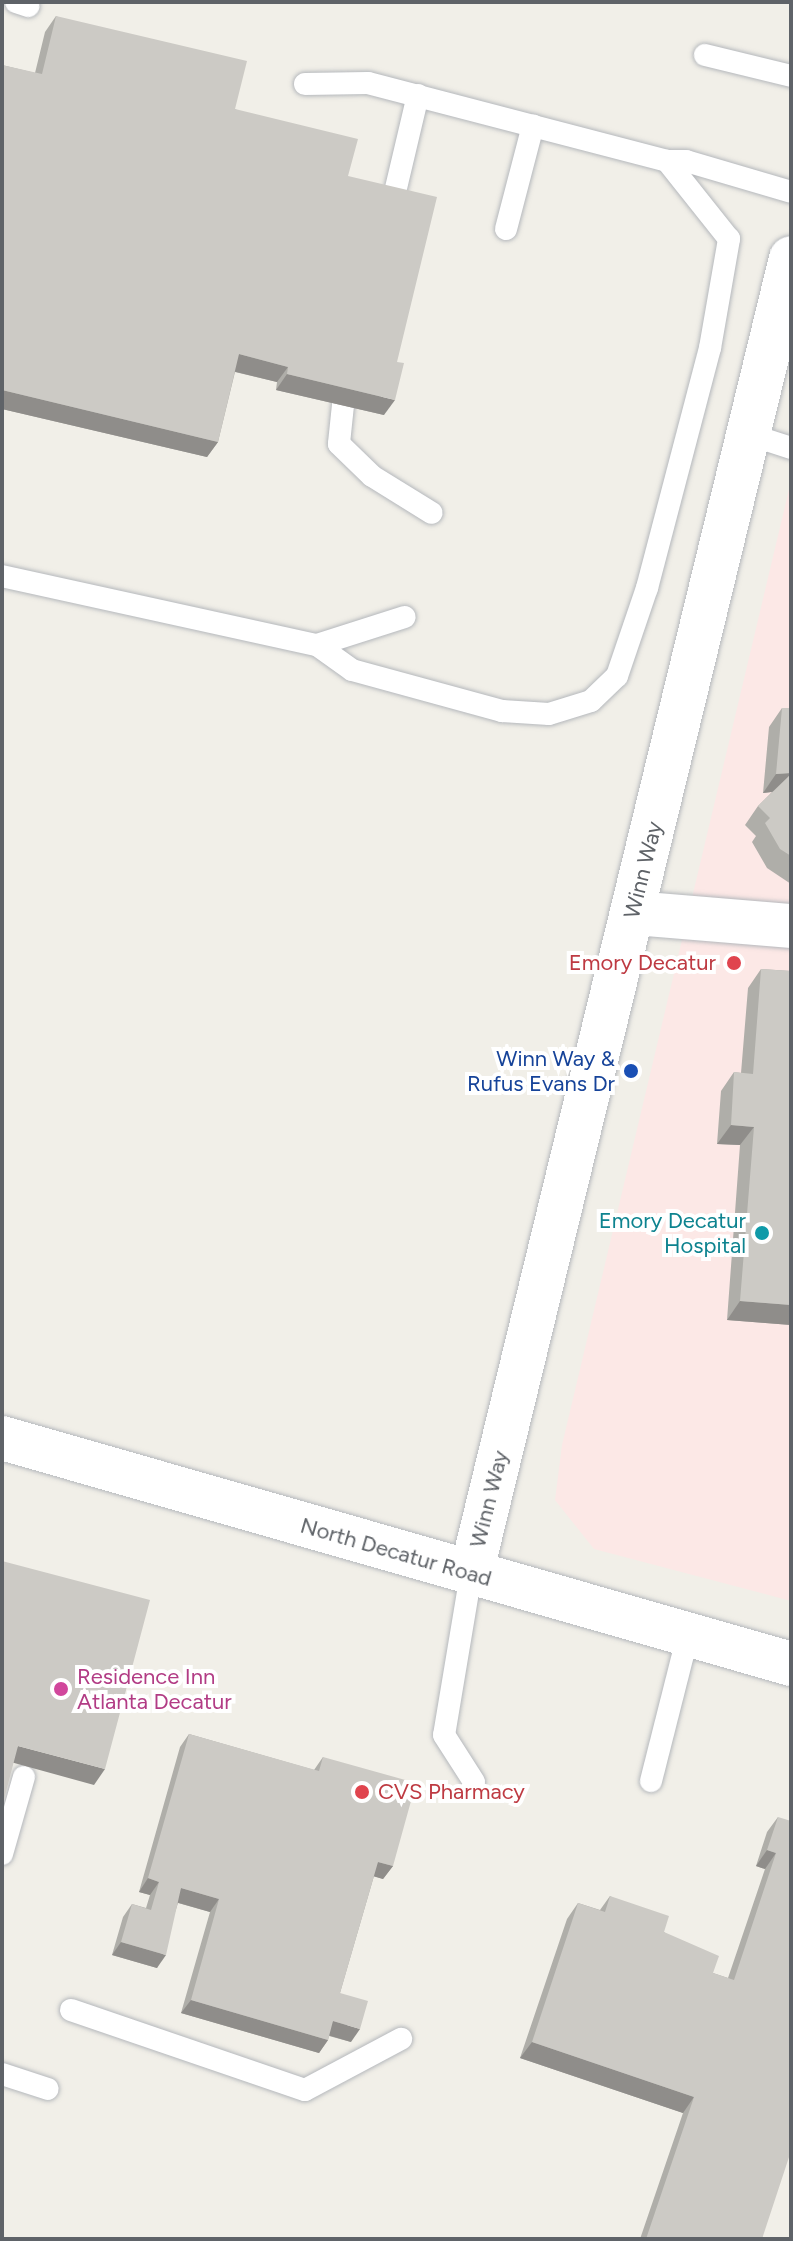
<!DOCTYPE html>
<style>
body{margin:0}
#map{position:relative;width:793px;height:2241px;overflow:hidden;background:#f1efe8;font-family:Figtree,sans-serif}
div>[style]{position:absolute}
.medical>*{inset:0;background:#fce8e6}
.roads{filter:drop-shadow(0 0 2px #b5b8bc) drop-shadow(0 0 2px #b5b8bc)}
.lane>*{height:22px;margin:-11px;padding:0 11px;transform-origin:11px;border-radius:11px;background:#fff}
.street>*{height:44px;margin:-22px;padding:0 22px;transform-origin:22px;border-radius:22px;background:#fff}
.secondary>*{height:44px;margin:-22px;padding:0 22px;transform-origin:22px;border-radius:22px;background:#fff}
.wall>*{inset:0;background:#afaea9}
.shaded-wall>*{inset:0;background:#8f8d8a}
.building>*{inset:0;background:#cccac5}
.dots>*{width:22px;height:22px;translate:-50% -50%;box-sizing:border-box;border:4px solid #fff;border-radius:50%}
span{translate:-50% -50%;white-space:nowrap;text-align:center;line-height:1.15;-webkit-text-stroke:8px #fff;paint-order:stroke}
.street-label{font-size:22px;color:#5f6368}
.health-label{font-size:22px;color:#be3a42}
.right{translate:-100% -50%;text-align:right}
.left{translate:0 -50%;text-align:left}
.transit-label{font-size:22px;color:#164399}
.culture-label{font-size:22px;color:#0d838f}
.hotel-label{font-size:22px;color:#b23c85}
.frame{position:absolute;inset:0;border:4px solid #5f6368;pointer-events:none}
</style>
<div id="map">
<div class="medical">
<div style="clip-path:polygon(791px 481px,791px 1601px,594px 1549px,555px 1500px,562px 1445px)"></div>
</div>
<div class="roads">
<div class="lane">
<div style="left:16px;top:2px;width:13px;rotate:18deg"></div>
<div style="left:705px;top:55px;width:89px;rotate:13.7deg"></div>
<div style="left:305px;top:84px;width:63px;rotate:-0.9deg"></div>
<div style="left:368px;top:83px;width:309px;rotate:14.6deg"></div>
<div style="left:392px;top:205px;width:113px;rotate:-76.7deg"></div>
<div style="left:506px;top:229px;width:107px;rotate:-75.4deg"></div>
<div style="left:343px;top:405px;width:39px;rotate:96deg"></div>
<div style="left:339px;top:444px;width:46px;rotate:44.1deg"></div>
<div style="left:372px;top:476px;width:70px;rotate:31.7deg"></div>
<div style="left:748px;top:434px;width:45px;rotate:18deg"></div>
<div style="left:2px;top:576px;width:322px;rotate:12.4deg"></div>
<div style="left:317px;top:645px;width:43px;rotate:35.5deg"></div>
<div style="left:352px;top:670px;width:156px;rotate:15.3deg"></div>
<div style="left:502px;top:711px;width:47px;rotate:3.7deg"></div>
<div style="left:549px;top:714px;width:44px;rotate:-17.2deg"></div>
<div style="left:591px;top:701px;width:36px;rotate:-44deg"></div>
<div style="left:617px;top:676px;width:93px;rotate:-71.2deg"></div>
<div style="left:647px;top:588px;width:248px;rotate:-75.3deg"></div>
<div style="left:710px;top:348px;width:111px;rotate:-80.1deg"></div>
<div style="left:729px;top:239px;width:100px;rotate:-128.5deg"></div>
<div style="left:667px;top:161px;width:19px"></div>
<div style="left:686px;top:161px;width:109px;rotate:16.4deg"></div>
<div style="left:317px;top:645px;width:92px;rotate:-17.7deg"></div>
<div style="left:471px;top:1574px;width:163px;rotate:99.5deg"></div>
<div style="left:444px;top:1735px;width:56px;rotate:57.4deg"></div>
<div style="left:651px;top:1781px;width:151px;rotate:-75.8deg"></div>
<div style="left:2px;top:1854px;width:80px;rotate:-74.1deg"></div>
<div style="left:71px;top:2010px;width:247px;rotate:18.9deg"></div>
<div style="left:305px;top:2090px;width:109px;rotate:-28deg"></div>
<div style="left:2px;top:2074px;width:48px;rotate:18.1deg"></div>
</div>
<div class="street">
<div style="left:633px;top:913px;width:159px;rotate:4.7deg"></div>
</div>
<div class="secondary">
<div style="left:2px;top:1438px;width:821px;rotate:15.98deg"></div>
<div style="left:471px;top:1574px;width:1354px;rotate:-76.33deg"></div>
</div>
</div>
<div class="wall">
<div style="clip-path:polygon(56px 16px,235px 109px,348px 176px,384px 415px,276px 390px,277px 382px,235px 372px,218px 442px,207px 457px,2px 409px,2px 65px,35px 73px,45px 32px)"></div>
<div style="clip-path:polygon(782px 708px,791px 708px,791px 884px,767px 868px,752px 842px,756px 836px,745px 825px,758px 806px,772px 792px,763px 793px,769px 727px)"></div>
<div style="clip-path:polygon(761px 969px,791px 971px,791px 1325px,727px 1320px,740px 1145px,717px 1144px,721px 1091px,734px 1072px,741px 1073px,748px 988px)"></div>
<div style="clip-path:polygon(189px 1734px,314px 1770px,323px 1757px,393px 1866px,383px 1879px,374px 1876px,340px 1993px,351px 2042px,329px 2036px,328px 2040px,319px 2053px,181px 2013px,210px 1912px,178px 1903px,157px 1968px,112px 1955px,123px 1917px,132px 1904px,146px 1908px,150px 1895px,139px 1892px,180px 1747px)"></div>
<div style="clip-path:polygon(778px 1817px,762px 2239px,640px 2239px,683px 2113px,520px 2058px,567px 1919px,578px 1903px,600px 1910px,610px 1896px,664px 1932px,713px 1973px,728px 1978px,765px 1869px,756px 1866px,767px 1832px)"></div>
</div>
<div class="shaded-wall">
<div style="clip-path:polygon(239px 354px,288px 367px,277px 382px,228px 370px)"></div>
<div style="clip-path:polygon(287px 374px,395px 400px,384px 415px,276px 390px)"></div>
<div style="clip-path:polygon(2px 390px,218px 442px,207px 457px,2px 409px)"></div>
<div style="clip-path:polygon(791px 773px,779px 791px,763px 793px,776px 774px)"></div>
<div style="clip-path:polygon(731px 1125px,754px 1127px,740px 1145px,717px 1144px)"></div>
<div style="clip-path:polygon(740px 1301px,791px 1305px,791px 1325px,727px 1320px)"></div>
<div style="clip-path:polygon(18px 1746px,105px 1769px,94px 1785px,7px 1761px)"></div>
<div style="clip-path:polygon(767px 1850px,776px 1853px,765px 1869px,756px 1866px)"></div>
<div style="clip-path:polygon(378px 1862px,393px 1866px,383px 1879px,369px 1875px)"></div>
<div style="clip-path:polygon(148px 1878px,159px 1882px,150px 1895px,139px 1892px)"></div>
<div style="clip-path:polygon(181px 1888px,219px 1899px,210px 1912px,172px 1901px)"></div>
<div style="clip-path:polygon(121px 1942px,166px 1955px,157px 1968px,112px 1955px)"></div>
<div style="clip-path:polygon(191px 2000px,328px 2040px,319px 2053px,181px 2013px)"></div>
<div style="clip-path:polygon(333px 2021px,360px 2029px,351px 2042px,324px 2034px)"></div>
<div style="clip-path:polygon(532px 2042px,694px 2097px,683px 2113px,520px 2058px)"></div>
</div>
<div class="building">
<div style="clip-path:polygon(56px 16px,247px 61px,235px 109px,358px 139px,348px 176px,437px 197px,397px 362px,404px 363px,395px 400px,287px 374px,288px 367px,239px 354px,218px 442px,2px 390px,2px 65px,42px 74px)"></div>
<div style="clip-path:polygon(782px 708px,791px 708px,791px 773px,776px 774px)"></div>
<div style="clip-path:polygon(791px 774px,791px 856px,780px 849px,765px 823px,770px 818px,758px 806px)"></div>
<div style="clip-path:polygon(761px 969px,791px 971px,791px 1305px,740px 1301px,754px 1127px,731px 1125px,734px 1072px,753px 1074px)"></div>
<div style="clip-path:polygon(2px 1561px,150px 1600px,105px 1769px,18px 1746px,2px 1807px)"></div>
<div style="clip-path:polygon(189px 1734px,319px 1771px,323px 1757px,416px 1783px,393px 1866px,378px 1862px,340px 1993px,368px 2001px,360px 2029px,333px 2021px,328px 2040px,191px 2000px,219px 1899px,181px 1888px,166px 1955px,121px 1942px,132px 1904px,151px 1910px,159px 1882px,148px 1878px)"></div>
<div style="clip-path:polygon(778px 1817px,791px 1821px,791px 2151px,762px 2239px,646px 2239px,694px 2097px,532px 2042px,578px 1903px,605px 1912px,610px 1896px,669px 1916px,664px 1932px,719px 1956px,713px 1973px,734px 1980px,776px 1853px,767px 1850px)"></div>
</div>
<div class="dots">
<div style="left:734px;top:963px;background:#e0444e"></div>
<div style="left:631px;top:1071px;background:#1a4fb4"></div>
<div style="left:762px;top:1233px;background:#0f9aa8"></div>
<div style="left:61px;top:1689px;background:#d1479c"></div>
<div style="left:362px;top:1792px;background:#e0444e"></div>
</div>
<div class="street-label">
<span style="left:643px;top:870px;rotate:-76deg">Winn Way</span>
<span style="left:489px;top:1499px;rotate:-76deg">Winn Way</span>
<span style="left:396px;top:1552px;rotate:16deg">North Decatur Road</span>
</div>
<div class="health-label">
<span class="right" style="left:716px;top:963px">Emory Decatur</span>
<span class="left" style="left:378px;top:1792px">CVS Pharmacy</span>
</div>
<div class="transit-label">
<span class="right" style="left:615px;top:1071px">Winn Way &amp;<br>Rufus Evans Dr</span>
</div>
<div class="culture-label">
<span class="right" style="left:746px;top:1233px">Emory Decatur<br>Hospital</span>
</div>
<div class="hotel-label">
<span class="left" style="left:77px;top:1689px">Residence Inn<br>Atlanta Decatur</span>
</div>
<div class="frame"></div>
</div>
